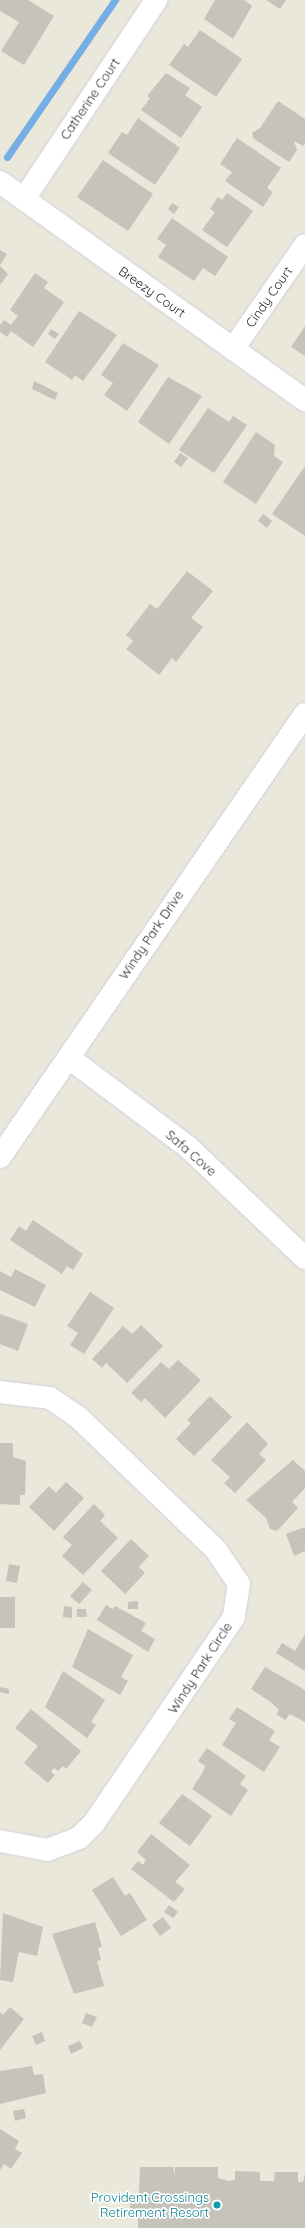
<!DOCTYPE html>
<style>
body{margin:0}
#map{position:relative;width:305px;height:2228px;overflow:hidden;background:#eae7db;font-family:Quicksand,sans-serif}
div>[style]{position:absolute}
.stream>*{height:7px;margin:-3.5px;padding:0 3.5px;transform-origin:3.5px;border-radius:3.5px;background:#74aee5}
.building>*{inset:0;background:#c5c3ba}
.roads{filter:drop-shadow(0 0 1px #d1d0e0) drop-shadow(0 0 1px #d1d0e0)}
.street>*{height:22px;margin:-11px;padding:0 11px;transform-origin:11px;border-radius:11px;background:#fff}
.dots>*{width:11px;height:11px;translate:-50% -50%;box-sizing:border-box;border:2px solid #fff;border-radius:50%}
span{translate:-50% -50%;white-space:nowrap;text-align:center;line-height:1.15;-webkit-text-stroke:3.5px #fff;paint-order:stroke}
.street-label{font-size:13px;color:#282828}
.culture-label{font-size:13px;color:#0d838f}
.right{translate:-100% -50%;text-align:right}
</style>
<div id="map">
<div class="stream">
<div style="left:7px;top:157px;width:191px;rotate:-55.5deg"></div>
</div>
<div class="building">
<div style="clip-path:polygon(0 0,28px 0,54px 16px,24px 65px,1px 51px,19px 22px,0 11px)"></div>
<div style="clip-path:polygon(215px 0,244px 0,252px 6px,233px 39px,204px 19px)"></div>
<div style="clip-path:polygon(266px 0,286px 0,280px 9px)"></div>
<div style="clip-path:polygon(200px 30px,242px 59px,216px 97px,169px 65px,184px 44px,188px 47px)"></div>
<div style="clip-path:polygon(166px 73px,190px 88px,185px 95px,202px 107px,181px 138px,141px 110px,150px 98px,147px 96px)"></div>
<div style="clip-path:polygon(278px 101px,305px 119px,305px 143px,303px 146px,294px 141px,297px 150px,289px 162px,254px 139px,252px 133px,260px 128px)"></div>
<div style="clip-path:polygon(138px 118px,180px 148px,155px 185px,108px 153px,122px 132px,127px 135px)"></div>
<div style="clip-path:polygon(237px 138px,281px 168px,267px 188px,273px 192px,263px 207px,225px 181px,232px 172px,220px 164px)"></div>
<div style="clip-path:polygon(103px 160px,153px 194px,128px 231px,77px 197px)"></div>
<div style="clip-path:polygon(227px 193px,253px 211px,227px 247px,202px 230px,215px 212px,210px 209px,218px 197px,222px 200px)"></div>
<div style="clip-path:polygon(172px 203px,179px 207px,174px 214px,168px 209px)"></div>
<div style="clip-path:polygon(172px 218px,228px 257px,215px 276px,203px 268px,194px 281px,158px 257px,166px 245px,157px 239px)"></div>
<div style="clip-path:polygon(0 250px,7px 254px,0 265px)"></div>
<div style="clip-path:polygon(0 266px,8px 274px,0 285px)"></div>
<div style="clip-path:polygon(35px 273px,48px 282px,44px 288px,64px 302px,33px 347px,11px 331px,7px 337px,0 332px,0 325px,4px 320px,11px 325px,18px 316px,10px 310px)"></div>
<div style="clip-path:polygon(79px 311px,117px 335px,83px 381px,75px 375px,72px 380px,45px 362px)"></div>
<div style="clip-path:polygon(305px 326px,305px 356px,291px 347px)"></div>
<div style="clip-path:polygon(51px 329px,59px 334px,55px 339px,48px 334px)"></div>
<div style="clip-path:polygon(123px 343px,159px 365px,127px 411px,104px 395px,113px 383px,101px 375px)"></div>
<div style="clip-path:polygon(168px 377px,202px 396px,169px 444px,138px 422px)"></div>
<div style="clip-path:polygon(34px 381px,58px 393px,55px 400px,32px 389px)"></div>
<div style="clip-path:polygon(208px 408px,229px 422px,233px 416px,247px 425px,214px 473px,179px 450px)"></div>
<div style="clip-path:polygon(256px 432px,275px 445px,274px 456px,283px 462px,256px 504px,223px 482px)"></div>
<div style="clip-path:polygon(180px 453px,188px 458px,181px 467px,174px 462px)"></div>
<div style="clip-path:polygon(305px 466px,305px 536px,272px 514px)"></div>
<div style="clip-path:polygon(263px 514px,272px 521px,267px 528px,258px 521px)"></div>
<div style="clip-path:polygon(187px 571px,213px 591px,191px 618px,203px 627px,176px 662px,172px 658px,159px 675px,126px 649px,133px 641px,126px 635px,150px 604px,157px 609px)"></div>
<div style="clip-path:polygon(33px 1220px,83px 1254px,73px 1270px,67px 1266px,62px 1274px,10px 1240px,19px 1226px,26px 1231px)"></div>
<div style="clip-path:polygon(15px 1269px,46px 1285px,35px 1307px,0 1290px,0 1271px,11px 1277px)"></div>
<div style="clip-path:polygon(90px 1292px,114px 1308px,84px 1354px,70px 1345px,78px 1333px,67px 1326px)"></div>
<div style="clip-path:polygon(0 1314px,28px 1324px,18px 1351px,0 1344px)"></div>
<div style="clip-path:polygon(141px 1325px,163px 1346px,127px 1383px,106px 1363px,102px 1368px,92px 1359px,123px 1326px,132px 1334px)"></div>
<div style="clip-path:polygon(178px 1360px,201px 1380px,165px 1418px,145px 1398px,141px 1402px,131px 1393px,161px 1362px,169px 1369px)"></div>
<div style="clip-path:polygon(210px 1396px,232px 1417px,194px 1456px,176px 1439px,191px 1423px,187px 1420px)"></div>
<div style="clip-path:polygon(247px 1422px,268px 1444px,259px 1454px,266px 1460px,235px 1493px,224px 1483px,230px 1477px,211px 1460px)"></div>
<div style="clip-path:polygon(0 1443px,13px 1443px,13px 1457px,26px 1461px,25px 1495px,20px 1495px,20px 1505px,0 1504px)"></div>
<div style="clip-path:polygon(293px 1460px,305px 1471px,305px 1488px,292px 1502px,298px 1508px,277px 1531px,270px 1529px,266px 1518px,246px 1500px)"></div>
<div style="clip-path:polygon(66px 1482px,84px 1498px,54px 1531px,29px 1507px,49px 1486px,56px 1493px)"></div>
<div style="clip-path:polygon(94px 1504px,105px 1515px,100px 1521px,118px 1538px,83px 1575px,62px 1556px,72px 1545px,63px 1537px)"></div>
<div style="clip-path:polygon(305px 1527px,305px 1551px,294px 1556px,286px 1534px)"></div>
<div style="clip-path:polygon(131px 1539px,149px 1556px,139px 1567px,145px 1573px,125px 1594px,101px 1571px)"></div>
<div style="clip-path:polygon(9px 1564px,20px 1566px,17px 1583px,6px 1581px)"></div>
<div style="clip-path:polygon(83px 1582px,92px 1590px,79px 1604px,70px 1596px)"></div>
<div style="clip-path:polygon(0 1597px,15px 1597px,15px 1628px,0 1628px)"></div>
<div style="clip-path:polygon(138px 1601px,138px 1609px,128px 1609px,128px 1602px)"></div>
<div style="clip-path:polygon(106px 1605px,113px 1609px,115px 1606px,146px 1623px,141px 1631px,155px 1639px,148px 1652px,97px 1620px)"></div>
<div style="clip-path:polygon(64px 1606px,72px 1607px,72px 1618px,63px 1617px)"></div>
<div style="clip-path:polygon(77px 1609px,86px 1609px,87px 1617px,77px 1617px)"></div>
<div style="clip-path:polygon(88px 1629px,133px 1655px,121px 1677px,128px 1681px,120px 1695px,72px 1667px)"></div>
<div style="clip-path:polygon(305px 1634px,305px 1671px,276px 1653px,282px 1643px,295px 1651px)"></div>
<div style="clip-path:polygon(265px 1667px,305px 1690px,305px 1722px,290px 1714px,285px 1720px,276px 1714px,279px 1710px,272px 1703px,251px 1689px)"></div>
<div style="clip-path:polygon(63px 1671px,105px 1700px,91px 1722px,96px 1725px,87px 1738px,45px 1707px)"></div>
<div style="clip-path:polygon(0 1687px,9px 1689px,9px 1694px,0 1692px)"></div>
<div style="clip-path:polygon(237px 1707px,275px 1731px,269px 1740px,280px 1747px,264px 1772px,222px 1745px,236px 1723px,229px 1719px)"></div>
<div style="clip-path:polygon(31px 1709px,81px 1751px,66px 1769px,63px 1766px,58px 1771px,54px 1768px,51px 1772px,55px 1775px,48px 1783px,24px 1763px,38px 1746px,15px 1728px)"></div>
<div style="clip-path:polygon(207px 1748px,246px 1776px,240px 1784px,248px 1790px,231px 1816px,192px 1789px,203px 1772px,205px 1766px,198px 1761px)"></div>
<div style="clip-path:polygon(182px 1794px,212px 1816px,190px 1846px,159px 1823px)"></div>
<div style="clip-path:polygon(151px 1834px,190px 1865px,175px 1882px,185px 1889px,174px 1902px,131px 1869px,138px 1861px,143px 1865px,146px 1860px,137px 1852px)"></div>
<div style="clip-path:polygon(113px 1877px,125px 1896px,130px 1893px,147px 1920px,121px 1936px,92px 1890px)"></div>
<div style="clip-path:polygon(169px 1905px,178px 1912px,173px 1918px,164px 1912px)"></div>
<div style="clip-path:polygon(3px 1913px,43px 1927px,37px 1956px,19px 1952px,13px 1982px,0 1980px)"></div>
<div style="clip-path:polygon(163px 1917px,171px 1928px,160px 1936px,152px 1925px)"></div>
<div style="clip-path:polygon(95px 1922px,102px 1947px,98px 1948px,101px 1960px,97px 1961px,104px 1986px,74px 1994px,52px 1934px)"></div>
<div style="clip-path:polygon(10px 2007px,24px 2019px,0 2050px,0 2012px,3px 2015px)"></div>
<div style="clip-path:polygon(86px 2013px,97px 2017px,92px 2027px,82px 2023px)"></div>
<div style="clip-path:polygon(42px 2032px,45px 2041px,36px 2045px,32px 2036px)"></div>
<div style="clip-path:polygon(80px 2041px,83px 2048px,71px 2054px,68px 2046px)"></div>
<div style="clip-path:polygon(32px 2066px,34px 2075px,43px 2074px,46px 2093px,0 2104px,0 2071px)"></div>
<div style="clip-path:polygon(24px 2109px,26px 2118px,15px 2121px,13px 2111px)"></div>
<div style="clip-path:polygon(0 2129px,19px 2141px,15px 2149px,22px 2153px,11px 2169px,4px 2164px,0 2170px)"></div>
<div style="clip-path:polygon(140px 2167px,173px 2167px,175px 2175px,175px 2167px,218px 2167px,218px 2178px,229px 2181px,235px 2180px,235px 2171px,260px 2172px,260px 2181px,274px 2181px,275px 2172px,298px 2172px,298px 2182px,303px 2182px,305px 2173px,305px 2228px,138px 2228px,138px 2214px,130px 2214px,130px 2195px,139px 2195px)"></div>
</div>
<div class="roads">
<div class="street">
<div style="left:0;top:182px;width:375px;rotate:35.6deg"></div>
<div style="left:24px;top:199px;width:239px;rotate:-56.4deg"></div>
<div style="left:233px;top:349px;width:126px;rotate:-55.3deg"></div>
<div style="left:69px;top:1058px;width:149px;rotate:36.8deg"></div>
<div style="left:188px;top:1147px;width:161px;rotate:43.5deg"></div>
<div style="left:0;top:1157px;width:538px;rotate:-55.45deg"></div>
<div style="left:0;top:1392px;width:50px;rotate:6.8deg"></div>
<div style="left:50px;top:1398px;width:34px;rotate:34deg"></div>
<div style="left:78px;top:1417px;width:192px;rotate:43.9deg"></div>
<div style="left:216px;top:1550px;width:41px;rotate:55.9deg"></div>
<div style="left:239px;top:1584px;width:33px;rotate:99deg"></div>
<div style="left:234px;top:1617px;width:249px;rotate:124.2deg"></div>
<div style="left:94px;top:1823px;width:21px;rotate:135deg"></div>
<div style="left:79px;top:1838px;width:33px;rotate:159deg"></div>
<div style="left:48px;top:1850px;width:49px;rotate:-169.4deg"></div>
</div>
</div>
<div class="dots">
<div style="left:217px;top:2205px;background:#0f9aa8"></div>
</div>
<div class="street-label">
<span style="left:90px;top:99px;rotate:-56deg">Catherine Court</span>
<span style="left:152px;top:292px;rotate:35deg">Breezy Court</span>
<span style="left:269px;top:297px;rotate:-55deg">Cindy Court</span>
<span style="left:151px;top:935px;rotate:-56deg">Windy Park Drive</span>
<span style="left:191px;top:1153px;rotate:41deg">Safa Cove</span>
<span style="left:200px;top:1668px;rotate:-57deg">Windy Park Circle</span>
</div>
<div class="culture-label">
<span class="right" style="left:209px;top:2205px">Provident Crossings<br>Retirement Resort</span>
</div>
</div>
